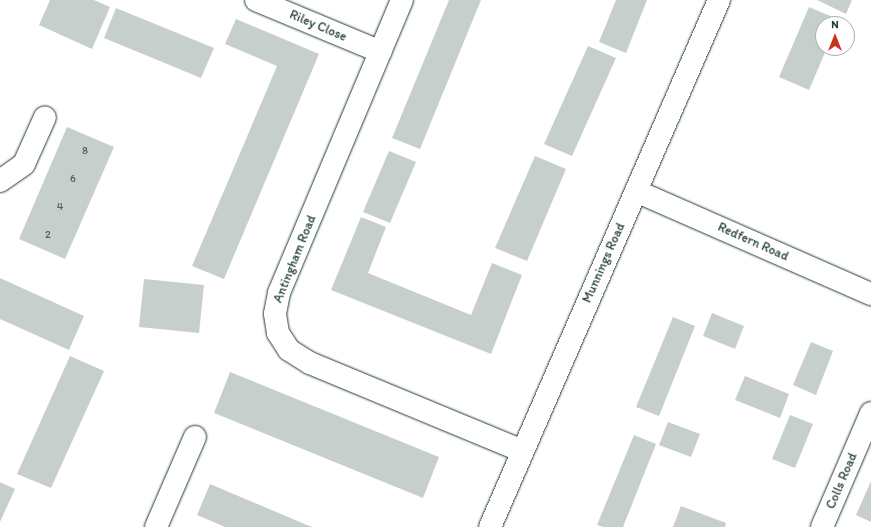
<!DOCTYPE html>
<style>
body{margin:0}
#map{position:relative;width:871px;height:527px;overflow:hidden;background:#fff;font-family:Itim,sans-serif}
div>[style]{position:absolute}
.building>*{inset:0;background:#c7cfcc}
.roads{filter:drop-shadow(0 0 1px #1f3d34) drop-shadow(0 0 1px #1f3d34)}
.minor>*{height:22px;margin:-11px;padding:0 11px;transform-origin:11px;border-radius:11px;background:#fff}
span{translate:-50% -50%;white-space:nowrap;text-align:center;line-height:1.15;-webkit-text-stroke:3px #fff;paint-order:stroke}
.number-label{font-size:11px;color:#49625a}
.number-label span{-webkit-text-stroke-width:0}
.street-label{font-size:13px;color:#1f3d34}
.north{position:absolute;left:815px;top:16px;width:40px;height:40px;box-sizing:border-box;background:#fff;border:1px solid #a5b1ae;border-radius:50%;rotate:0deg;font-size:11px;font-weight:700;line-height:16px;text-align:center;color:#1f3d34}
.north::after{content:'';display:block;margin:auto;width:14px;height:18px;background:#c8321e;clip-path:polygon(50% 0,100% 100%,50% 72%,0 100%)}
</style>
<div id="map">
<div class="building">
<div style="clip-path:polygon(50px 0,94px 0,110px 7px,92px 49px,39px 25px)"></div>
<div style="clip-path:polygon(449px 0,481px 0,420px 149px,392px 138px)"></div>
<div style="clip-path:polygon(616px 0,647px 0,626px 53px,599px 42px)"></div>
<div style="clip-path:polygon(817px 0,852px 0,846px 14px)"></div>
<div style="clip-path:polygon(809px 7px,840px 20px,838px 24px,823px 24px,823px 48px,827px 48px,809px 90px,779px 77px)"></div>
<div style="clip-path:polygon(116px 8px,214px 48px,201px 78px,104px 38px)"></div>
<div style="clip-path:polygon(236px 19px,319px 54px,224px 279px,192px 266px,277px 66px,225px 44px)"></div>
<div style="clip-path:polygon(588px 46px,616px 58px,572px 156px,544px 144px)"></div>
<div style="clip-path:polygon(67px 127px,114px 147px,65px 259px,19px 239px)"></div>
<div style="clip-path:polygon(389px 151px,416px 162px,390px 223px,363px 212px)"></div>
<div style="clip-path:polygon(535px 156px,566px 169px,527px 261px,495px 248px)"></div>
<div style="clip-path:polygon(361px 217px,386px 227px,368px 273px,471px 315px,492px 263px,522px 275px,491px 354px,331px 290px)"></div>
<div style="clip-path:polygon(0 278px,84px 316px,69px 350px,0 319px)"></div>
<div style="clip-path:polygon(144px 279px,204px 285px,199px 333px,139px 327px)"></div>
<div style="clip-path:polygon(712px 313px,744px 326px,735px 349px,703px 336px)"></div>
<div style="clip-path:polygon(673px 317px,695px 326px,659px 416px,636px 407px)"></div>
<div style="clip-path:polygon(811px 342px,833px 351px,816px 395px,793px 385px)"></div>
<div style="clip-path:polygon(70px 356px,104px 371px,51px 488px,17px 474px)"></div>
<div style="clip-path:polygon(230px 372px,439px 457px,423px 498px,214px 413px)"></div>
<div style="clip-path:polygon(745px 376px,789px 394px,780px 418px,735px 400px)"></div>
<div style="clip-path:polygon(790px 415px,813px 424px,795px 468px,772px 459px)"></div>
<div style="clip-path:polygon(668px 422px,700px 434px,691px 457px,659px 445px)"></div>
<div style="clip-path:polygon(634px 435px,656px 444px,623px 527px,603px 527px,597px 525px)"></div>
<div style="clip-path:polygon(871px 481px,871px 522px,856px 515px)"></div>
<div style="clip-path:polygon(0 482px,15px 489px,0 522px)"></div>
<div style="clip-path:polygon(210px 484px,307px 525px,313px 527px,225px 527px,197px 515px)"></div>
<div style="clip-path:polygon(681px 506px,726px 523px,725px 527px,673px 527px)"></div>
</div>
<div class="roads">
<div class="minor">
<div style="left:256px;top:0;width:135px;rotate:22.6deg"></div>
<div style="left:402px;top:0;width:318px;rotate:112.8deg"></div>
<div style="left:279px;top:293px;width:21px;rotate:101deg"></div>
<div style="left:275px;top:314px;width:19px;rotate:81deg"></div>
<div style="left:278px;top:333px;width:20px;rotate:57deg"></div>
<div style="left:289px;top:350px;width:25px;rotate:32deg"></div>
<div style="left:310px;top:363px;width:230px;rotate:22.5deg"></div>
<div style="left:0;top:181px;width:29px;rotate:-35deg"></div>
<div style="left:24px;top:164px;width:51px;rotate:-65.9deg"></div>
<div style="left:636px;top:191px;width:257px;rotate:23.7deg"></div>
<div style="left:156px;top:527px;width:98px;rotate:-66.6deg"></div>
<div style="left:490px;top:527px;width:575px;rotate:-66.51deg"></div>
<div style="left:822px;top:527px;width:124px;rotate:-66.7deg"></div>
</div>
</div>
<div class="number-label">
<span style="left:85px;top:151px">8</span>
<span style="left:73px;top:179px">6</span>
<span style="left:60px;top:207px">4</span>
<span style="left:48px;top:235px">2</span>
</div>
<div class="street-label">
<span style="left:318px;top:26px;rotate:23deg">Riley Close</span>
<span style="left:753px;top:242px;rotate:24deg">Redfern Road</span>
<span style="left:295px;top:259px;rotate:-68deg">Antingham Road</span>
<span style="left:604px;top:263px;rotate:-66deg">Munnings Road</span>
<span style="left:842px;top:481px;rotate:-67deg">Colls Road</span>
</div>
<div class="north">N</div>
</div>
